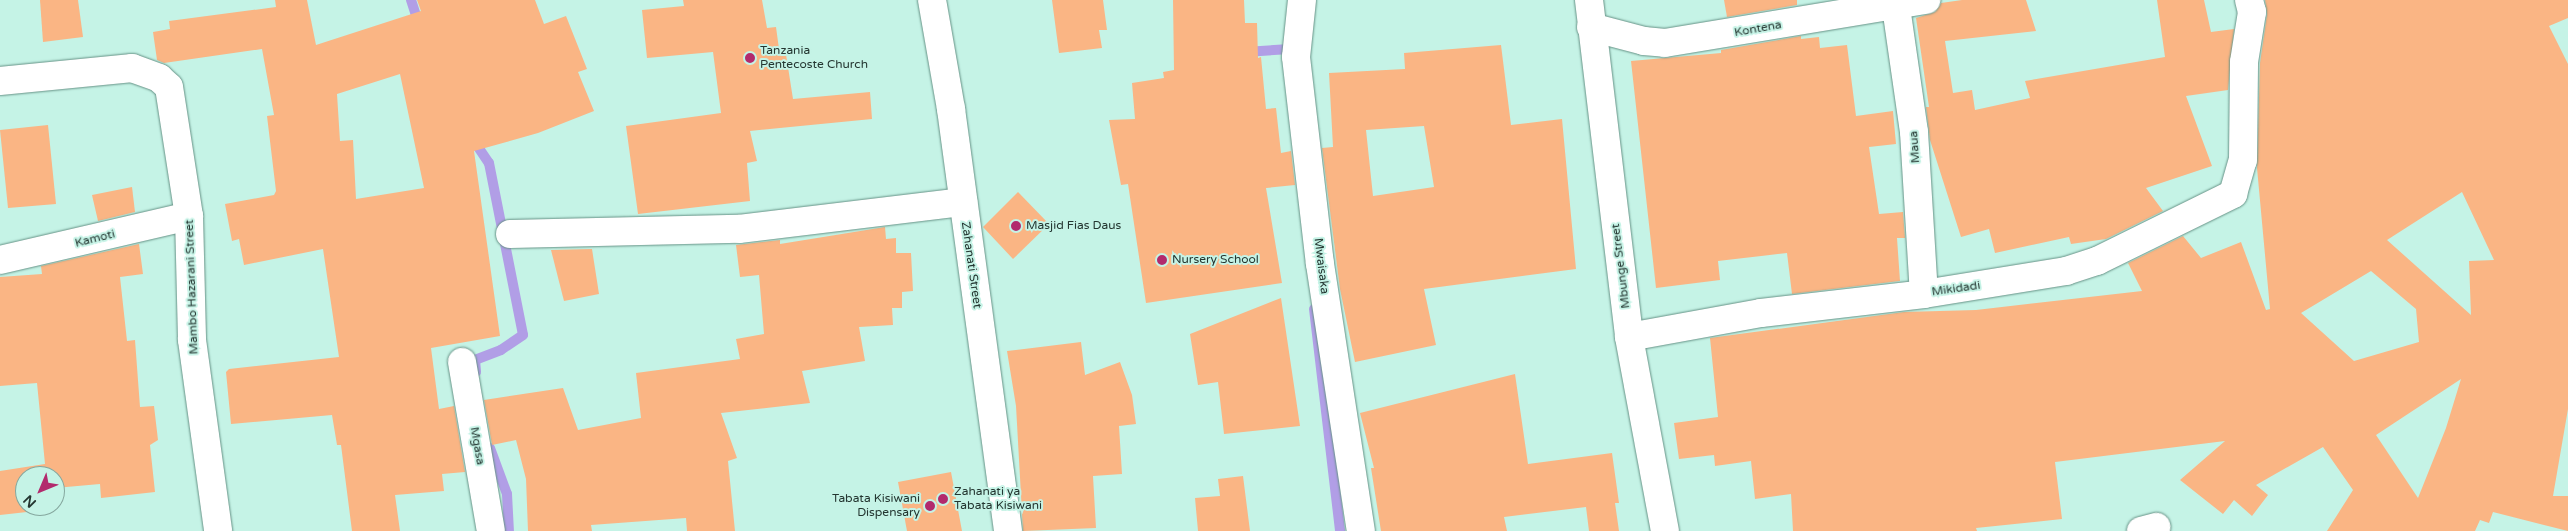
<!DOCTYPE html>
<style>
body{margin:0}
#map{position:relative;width:2568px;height:531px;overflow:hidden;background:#c5f3e6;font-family:"Varela Round",sans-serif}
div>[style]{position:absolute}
.stream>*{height:10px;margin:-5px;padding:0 5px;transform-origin:5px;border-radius:5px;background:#b19ee6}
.building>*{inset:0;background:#fab584}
.roads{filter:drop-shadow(0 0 1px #669286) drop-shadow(0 0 1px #669286)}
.minor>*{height:28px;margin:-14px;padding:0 14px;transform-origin:14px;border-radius:14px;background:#fff}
.dots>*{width:14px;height:14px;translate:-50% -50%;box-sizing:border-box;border:2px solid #c5f3e6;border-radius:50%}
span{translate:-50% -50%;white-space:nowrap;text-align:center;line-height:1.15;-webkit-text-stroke:4px #c5f3e6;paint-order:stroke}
.street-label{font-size:12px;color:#243631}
.poi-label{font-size:12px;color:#243631}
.left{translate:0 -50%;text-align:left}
.right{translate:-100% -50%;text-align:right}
.north{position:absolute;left:15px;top:466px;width:50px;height:50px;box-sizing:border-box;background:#c5f3e6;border:1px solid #85a79e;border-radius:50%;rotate:225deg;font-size:14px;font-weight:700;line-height:20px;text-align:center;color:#243631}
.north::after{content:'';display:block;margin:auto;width:18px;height:22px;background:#b22a6d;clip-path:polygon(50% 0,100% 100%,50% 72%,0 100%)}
</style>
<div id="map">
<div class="stream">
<div style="left:411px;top:0;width:26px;rotate:72deg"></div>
<div style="left:1245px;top:52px;width:45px;rotate:-3.8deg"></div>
<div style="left:472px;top:138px;width:30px;rotate:56deg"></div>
<div style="left:489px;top:163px;width:175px;rotate:78.8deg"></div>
<div style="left:523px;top:335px;width:27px;rotate:146deg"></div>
<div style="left:501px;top:350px;width:28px;rotate:159deg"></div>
<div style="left:475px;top:360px;width:12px;rotate:85deg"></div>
<div style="left:1314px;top:309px;width:224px;rotate:83.3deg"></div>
<div style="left:490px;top:448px;width:49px;rotate:69.7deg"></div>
<div style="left:507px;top:494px;width:37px;rotate:87deg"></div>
</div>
<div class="building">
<div style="clip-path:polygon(40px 0,78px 0,83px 37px,43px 42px)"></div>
<div style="clip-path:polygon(evenodd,275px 0,307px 0,316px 45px,421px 11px,417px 0,535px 0,544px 24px,566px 16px,587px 69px,578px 72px,594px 111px,538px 133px,474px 151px,500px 336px,431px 348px,439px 409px,454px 406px,465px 472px,442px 474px,444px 491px,395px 495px,400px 531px,352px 531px,341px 445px,337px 445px,332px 415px,231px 424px,226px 372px,229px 369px,339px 357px,323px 249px,244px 265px,239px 239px,232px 241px,225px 204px,274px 195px,276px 191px,267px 116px,274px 115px,262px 49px,164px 63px,157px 60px,153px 32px,170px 29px,169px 21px,276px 7px,275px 0,400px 74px,424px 188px,356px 199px,353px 140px,340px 141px,337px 94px,400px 74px)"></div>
<div style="clip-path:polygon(683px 0,762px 0,767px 28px,776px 27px,779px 49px,785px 48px,793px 99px,870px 92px,872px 119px,750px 131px,757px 161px,747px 163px,750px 201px,638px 214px,626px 126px,721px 113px,713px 52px,647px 58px,642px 10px,684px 6px)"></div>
<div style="clip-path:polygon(1052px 0,1103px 0,1107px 30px,1099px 30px,1102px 48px,1059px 53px)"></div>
<div style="clip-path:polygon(1173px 0,1244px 0,1245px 23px,1257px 23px,1258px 58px,1261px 57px,1266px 109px,1276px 108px,1281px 153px,1291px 151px,1295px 185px,1266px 188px,1282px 283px,1146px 303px,1128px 184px,1121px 185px,1109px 120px,1135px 119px,1132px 83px,1164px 78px,1163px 72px,1174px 70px)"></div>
<div style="clip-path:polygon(1724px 0,1797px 0,1797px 5px,1727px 17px)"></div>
<div style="clip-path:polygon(1962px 0,2026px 0,2036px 31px,1945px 41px,1953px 93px,1972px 90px,1975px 110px,2030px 98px,2025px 81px,2165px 57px,2157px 0,2204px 0,2211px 32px,2234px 29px,2228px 90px,2186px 96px,2212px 166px,2146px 188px,2163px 211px,2106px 239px,2071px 244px,2069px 237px,1995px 253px,1989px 229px,1961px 237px,1930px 140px,1926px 107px,1929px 107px,1916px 18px,1935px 12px,1941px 3px)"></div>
<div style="clip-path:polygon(evenodd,2265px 0,2568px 0,2568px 18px,2549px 26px,2568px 64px,2568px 409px,2553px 496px,2568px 496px,2568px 531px,2493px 512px,2489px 523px,2480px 520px,2475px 531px,2327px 531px,2353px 490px,2323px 447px,2256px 485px,2268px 495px,2252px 516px,2234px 500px,2223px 514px,2180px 480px,2225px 441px,2055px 462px,2062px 519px,1976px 528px,1977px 531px,1793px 531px,1791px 494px,1755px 499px,1751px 461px,1715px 466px,1714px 455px,1679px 459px,1674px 423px,1718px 417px,1710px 338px,1904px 312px,1976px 310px,2142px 291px,2128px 263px,2183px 236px,2201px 258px,2241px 242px,2266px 310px,2270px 309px,2257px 168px,2260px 63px,2267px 14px,2265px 0,2462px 192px,2494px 260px,2469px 261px,2471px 315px,2387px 240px,2462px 192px,2265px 0,2371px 271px,2416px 309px,2419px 342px,2354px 361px,2301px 313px,2371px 271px,2265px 0,2461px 379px,2446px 428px,2418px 498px,2376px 435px,2461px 379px)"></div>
<div style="clip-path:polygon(1801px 36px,1801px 39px,1819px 37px,1820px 48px,1847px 45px,1856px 116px,1893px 111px,1896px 144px,1869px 147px,1879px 214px,1903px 212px,1905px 238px,1897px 238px,1900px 281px,1792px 294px,1787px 253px,1718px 261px,1720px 280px,1656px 288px,1631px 61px,1721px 53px,1721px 50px)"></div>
<div style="clip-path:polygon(evenodd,1501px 45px,1511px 125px,1562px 119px,1576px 269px,1424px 289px,1436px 345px,1355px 362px,1340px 289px,1322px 148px,1333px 147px,1329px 73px,1405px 69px,1404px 53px,1501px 45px,1424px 126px,1434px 187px,1373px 196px,1366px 130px,1424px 126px)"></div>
<div style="clip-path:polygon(48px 125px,56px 204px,8px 208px,0 130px)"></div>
<div style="clip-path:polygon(132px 187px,135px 212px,98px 221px,92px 195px)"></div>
<div style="clip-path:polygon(1018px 192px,1049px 224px,1013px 259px,983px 227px)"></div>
<div style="clip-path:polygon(885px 227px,886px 239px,896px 238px,896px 253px,911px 253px,913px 291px,902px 292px,902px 308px,892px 308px,893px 325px,859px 327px,865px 361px,802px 371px,810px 403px,721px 413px,737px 458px,728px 461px,735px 531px,687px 531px,686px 518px,591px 525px,592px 531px,528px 531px,526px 479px,516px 440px,492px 445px,484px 400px,563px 388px,578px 430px,641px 418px,636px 373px,740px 359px,736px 339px,764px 334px,759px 275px,740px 277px,736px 245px,780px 240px,780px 244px)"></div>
<div style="clip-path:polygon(139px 244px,143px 274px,120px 277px,127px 341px,135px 340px,140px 407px,154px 406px,158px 440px,150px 445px,155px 492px,101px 498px,100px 484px,55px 488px,55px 476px,25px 476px,25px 506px,44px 506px,45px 510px,0 515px,0 471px,45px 464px,37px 383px,0 386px,0 277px,42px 274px,41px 266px)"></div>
<div style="clip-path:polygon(592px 249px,599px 294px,564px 301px,551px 250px)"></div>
<div style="clip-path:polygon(1281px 298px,1300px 426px,1224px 434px,1218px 382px,1198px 385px,1190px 334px)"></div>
<div style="clip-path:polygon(1081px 342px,1085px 375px,1120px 362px,1132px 395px,1136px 424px,1119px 426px,1122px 474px,1093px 476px,1096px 528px,1023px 531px,1016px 406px,1007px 351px)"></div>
<div style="clip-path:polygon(1515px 374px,1528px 464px,1612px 453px,1619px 503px,1615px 503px,1619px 531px,1589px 531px,1586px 507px,1504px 517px,1507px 531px,1381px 531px,1371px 468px,1374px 468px,1360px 413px)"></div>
<div style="clip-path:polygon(951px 472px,962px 531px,907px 531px,898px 482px)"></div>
<div style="clip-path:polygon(1243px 476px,1250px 531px,1198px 531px,1195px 498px,1220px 496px,1218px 479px)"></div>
</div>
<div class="roads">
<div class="minor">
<div style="left:932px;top:0;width:111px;rotate:80.1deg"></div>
<div style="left:951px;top:109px;width:426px;rotate:82.3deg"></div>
<div style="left:1302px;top:0;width:57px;rotate:96deg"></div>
<div style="left:1296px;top:57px;width:208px;rotate:83.4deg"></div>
<div style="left:1320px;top:264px;width:270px;rotate:81.3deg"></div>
<div style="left:1589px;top:0;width:339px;rotate:83.2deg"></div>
<div style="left:1629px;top:337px;width:197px;rotate:79.5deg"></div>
<div style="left:1895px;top:0;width:133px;rotate:81.8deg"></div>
<div style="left:1914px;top:132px;width:162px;rotate:86.5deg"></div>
<div style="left:1591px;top:27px;width:55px;rotate:14.8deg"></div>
<div style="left:1644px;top:41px;width:21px;rotate:5deg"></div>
<div style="left:1665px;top:43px;width:265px;rotate:-9.4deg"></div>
<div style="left:0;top:81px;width:133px;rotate:-5.6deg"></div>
<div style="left:132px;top:68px;width:29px;rotate:20deg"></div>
<div style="left:159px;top:78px;width:13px;rotate:42deg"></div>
<div style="left:169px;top:87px;width:131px;rotate:81.2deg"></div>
<div style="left:189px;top:216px;width:124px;rotate:88.6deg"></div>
<div style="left:192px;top:340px;width:193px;rotate:82.2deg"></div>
<div style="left:510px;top:234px;width:229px;rotate:-1.3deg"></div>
<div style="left:739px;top:229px;width:226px;rotate:-6.9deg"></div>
<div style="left:0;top:260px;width:194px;rotate:-13.1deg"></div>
<div style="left:1629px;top:337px;width:134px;rotate:-10.3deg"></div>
<div style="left:1761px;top:313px;width:164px;rotate:-6.6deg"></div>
<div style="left:1924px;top:294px;width:144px;rotate:-9.2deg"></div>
<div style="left:2066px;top:271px;width:33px;rotate:-18deg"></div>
<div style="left:2097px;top:261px;width:152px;rotate:-26.2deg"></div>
<div style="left:2233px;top:194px;width:35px;rotate:-74deg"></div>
<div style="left:2243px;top:160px;width:98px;rotate:-89.4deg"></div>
<div style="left:2244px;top:62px;width:51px;rotate:-80.9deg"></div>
<div style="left:2252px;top:12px;width:12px;rotate:-104deg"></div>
<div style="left:462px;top:362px;width:171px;rotate:80.3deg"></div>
<div style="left:2141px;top:531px;width:16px;rotate:-15deg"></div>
</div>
</div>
<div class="dots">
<div style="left:750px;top:58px;background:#b22a6d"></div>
<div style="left:1016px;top:226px;background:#b22a6d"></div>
<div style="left:1162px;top:260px;background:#b22a6d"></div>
<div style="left:943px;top:499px;background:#b22a6d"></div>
<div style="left:930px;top:506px;background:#b22a6d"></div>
</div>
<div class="street-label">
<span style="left:1758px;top:29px;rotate:-10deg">Kontena</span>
<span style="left:1915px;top:147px;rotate:-94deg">Maua</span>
<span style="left:95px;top:239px;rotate:-14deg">Kamoti</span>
<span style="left:971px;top:265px;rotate:82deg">Zahanati Street</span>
<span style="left:1321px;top:266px;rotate:83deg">Mwaisaka</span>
<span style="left:1621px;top:266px;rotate:-97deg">Mbunge Street</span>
<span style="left:192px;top:287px;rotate:-92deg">Mambo Hazarani Street</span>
<span style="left:1956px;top:289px;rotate:-8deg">Mikidadi</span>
<span style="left:477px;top:446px;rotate:80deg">Mgasa</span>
</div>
<div class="poi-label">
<span class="left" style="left:760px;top:58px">Tanzania<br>Pentecoste Church</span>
<span class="left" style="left:1026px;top:226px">Masjid Fias Daus</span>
<span class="left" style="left:1172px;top:260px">Nursery School</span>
<span class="left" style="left:954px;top:499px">Zahanati ya<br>Tabata Kisiwani</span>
<span class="right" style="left:920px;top:506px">Tabata Kisiwani<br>Dispensary</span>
</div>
<div class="north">N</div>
</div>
